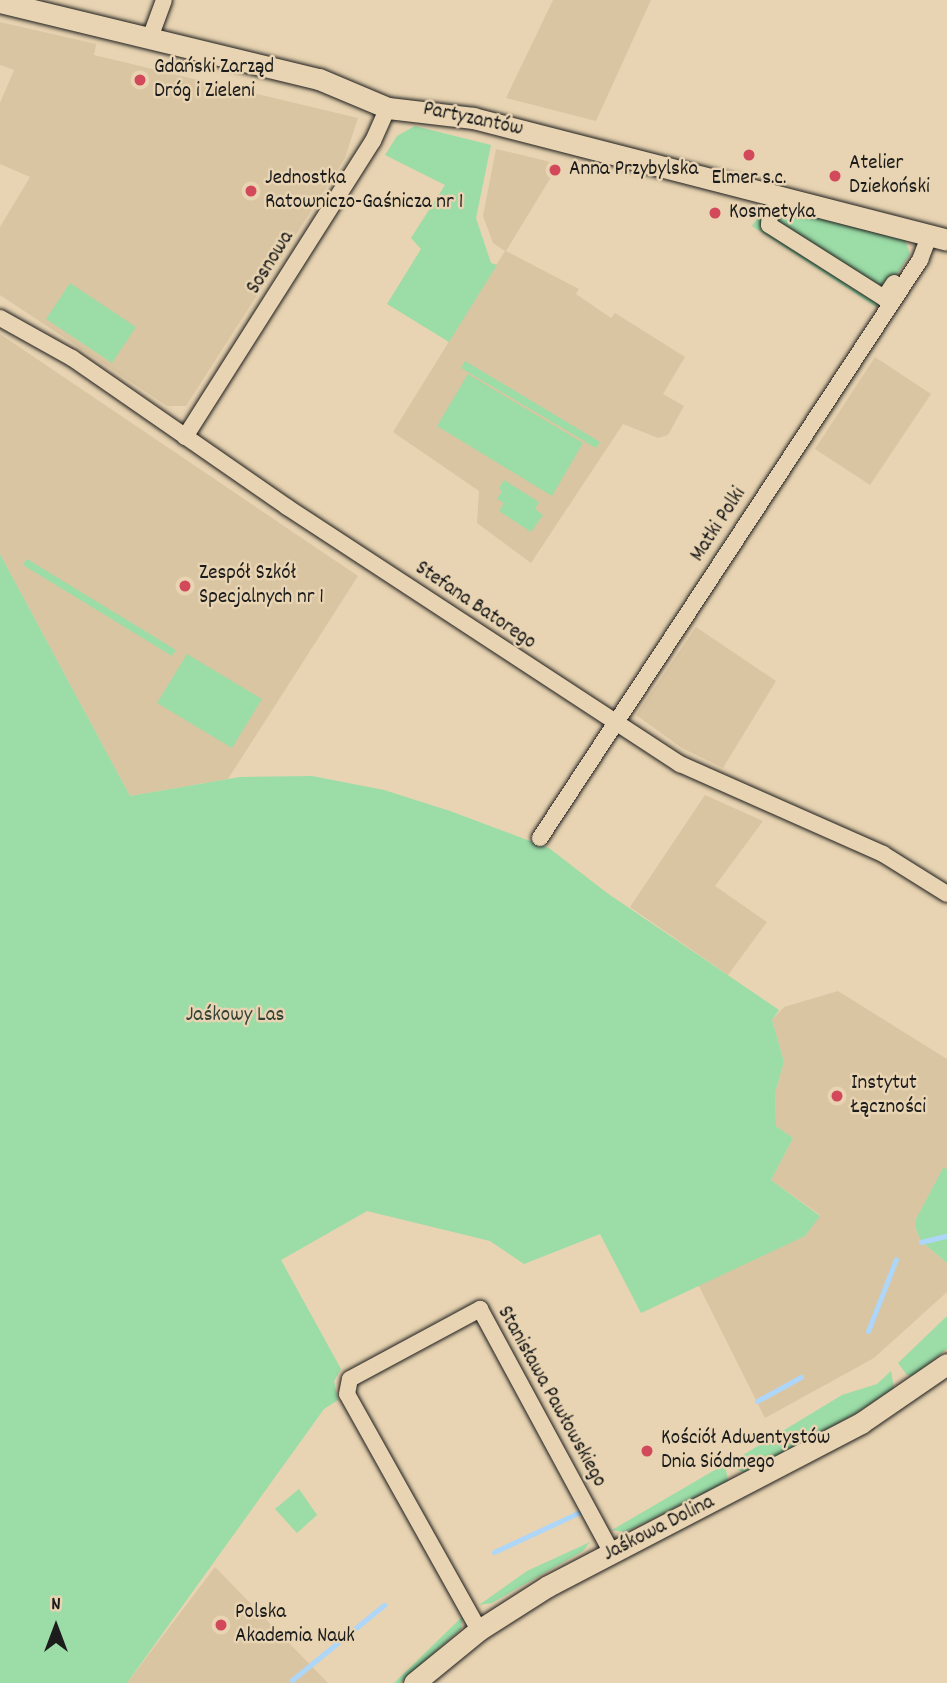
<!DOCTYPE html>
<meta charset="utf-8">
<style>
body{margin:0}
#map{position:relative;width:947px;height:1683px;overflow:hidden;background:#e8d4b2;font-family:Dekko,sans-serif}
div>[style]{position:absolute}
.built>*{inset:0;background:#dac5a2}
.green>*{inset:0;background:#9bdca7}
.stream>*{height:5px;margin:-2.5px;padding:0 2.5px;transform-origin:2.5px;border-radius:2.5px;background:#add6f8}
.roads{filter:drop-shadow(0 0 2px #1c1c1c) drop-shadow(0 0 2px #1c1c1c)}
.street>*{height:16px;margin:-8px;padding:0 8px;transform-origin:8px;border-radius:8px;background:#e8d4b2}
.secondary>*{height:21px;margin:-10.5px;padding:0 10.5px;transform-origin:10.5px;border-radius:10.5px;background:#e8d4b2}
.dots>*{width:19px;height:19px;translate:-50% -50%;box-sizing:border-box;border:4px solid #e8d4b2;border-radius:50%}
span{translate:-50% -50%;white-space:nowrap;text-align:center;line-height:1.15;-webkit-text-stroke:5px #e8d4b2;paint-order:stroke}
.poi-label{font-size:21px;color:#1c1c1c}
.left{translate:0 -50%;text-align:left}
.street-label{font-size:21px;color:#1c1c1c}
.park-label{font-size:21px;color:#354238}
.north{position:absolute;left:21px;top:1592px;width:70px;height:70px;-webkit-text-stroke:5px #e8d4b2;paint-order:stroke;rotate:0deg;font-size:19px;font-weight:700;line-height:28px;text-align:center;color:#1c1c1c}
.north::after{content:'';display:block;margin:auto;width:24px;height:32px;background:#1c1c1c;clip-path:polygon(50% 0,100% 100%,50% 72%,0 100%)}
</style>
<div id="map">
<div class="built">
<div style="clip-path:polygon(553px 0,651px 0,596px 121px,506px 98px)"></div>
<div style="clip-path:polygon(0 22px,96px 44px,94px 55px,358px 118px,345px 158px,186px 406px,167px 406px,0 295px,0 227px,30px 177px,0 164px,0 103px,14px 70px,0 65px)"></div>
<div style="clip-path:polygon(496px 149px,559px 164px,506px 251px,579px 289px,576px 294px,611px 318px,615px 313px,685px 357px,663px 394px,684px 406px,668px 435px,658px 438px,623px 424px,531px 563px,477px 523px,479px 491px,393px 432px,505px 251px,493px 243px,483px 216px)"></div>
<div style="clip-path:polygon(0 334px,358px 576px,228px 779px,130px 796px,0 554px)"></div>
<div style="clip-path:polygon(875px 357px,931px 394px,870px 485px,815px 449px)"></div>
<div style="clip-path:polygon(696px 627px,776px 681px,723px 768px,682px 748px,636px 715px)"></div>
<div style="clip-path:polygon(705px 795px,763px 821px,715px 886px,767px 922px,728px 975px,630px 907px)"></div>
<div style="clip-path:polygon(838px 991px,947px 1059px,947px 1169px,943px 1169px,916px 1219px,916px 1229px,921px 1241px,947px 1263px,947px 1292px,874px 1358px,765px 1418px,698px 1284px,805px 1236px,820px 1215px,771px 1180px,793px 1138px,776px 1126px,775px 1093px,784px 1062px,772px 1020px,784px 1007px)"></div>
<div style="clip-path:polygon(215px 1567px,328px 1683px,127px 1683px)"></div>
</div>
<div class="green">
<div style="clip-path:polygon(415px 126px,491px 145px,476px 218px,491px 263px,497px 265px,449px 342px,387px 304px,421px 249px,411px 238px,445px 185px,385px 155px,397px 136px)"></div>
<div style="clip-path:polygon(767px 204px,905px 240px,910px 254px,876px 307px,752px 226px)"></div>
<div style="clip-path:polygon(70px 283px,136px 327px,112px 363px,46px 319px)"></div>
<div style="clip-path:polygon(465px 361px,600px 442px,596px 448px,461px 368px)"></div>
<div style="clip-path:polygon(468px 374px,583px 443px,552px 496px,437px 426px)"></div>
<div style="clip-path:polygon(504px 480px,539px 502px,535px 509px,543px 515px,531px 532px,499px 511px,504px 503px,497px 499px,502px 491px,499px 488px)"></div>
<div style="clip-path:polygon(0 554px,130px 796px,240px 777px,312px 776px,384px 790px,450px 811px,549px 848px,607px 893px,779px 1010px,772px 1020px,784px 1062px,775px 1093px,776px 1126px,793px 1138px,771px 1180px,820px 1216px,805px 1236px,641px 1313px,600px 1234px,524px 1264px,490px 1241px,367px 1211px,281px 1260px,341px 1369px,334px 1381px,338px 1400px,324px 1409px,127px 1683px,0 1683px)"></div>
<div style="clip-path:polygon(27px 559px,176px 650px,172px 656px,23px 565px)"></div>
<div style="clip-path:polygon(187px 654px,262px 699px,232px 748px,157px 703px)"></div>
<div style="clip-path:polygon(943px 1168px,947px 1169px,947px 1263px,921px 1241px,916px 1229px,916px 1219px)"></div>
<div style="clip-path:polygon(947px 1316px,947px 1349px,913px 1376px,907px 1375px,898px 1363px)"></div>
<div style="clip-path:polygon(891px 1371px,894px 1388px,855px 1414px,745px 1473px,738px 1470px,733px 1461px,842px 1395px,877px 1384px)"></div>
<div style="clip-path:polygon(725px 1464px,728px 1481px,626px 1532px,612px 1530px)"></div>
<div style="clip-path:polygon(299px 1489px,317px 1515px,297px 1533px,275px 1509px)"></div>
<div style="clip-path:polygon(590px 1542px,583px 1551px,492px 1603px,479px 1605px,527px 1571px)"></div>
<div style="clip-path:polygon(463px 1616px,461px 1629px,400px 1683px,394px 1683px)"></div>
</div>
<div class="stream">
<div style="left:921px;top:1242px;width:25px;rotate:-14deg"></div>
<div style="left:868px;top:1331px;width:77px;rotate:-68.7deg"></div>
<div style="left:757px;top:1401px;width:50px;rotate:-28.6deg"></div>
<div style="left:494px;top:1552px;width:93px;rotate:-24.9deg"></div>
<div style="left:292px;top:1680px;width:119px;rotate:-39.2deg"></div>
</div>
<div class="roads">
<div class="street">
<div style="left:150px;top:38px;width:40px;rotate:-69.8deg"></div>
<div style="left:770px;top:213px;width:12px;rotate:95deg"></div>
<div style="left:769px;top:225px;width:136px;rotate:32.4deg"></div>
<div style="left:884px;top:298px;width:18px;rotate:-56deg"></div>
<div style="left:0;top:318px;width:82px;rotate:29.1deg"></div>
<div style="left:72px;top:358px;width:262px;rotate:34.7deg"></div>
<div style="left:287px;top:507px;width:470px;rotate:33.2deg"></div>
<div style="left:680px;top:764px;width:222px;rotate:23.9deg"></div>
<div style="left:883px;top:854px;width:75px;rotate:32deg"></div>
<div style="left:185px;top:437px;width:351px;rotate:-57.6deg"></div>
<div style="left:373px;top:141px;width:36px;rotate:-66deg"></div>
<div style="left:540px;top:838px;width:692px;rotate:-56.68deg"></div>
<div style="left:920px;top:260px;width:28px;rotate:-69deg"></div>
<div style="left:479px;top:1630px;width:270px;rotate:-119.2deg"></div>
<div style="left:347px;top:1394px;width:15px;rotate:-79deg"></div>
<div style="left:350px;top:1379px;width:148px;rotate:-28.3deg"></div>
<div style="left:480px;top:1309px;width:277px;rotate:61.6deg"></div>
</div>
<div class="secondary">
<div style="left:0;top:2px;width:328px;rotate:13.6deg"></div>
<div style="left:319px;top:79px;width:75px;rotate:22.8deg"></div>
<div style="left:388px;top:108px;width:86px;rotate:6.7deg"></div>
<div style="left:473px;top:118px;width:489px;rotate:14.4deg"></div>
<div style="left:414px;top:1683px;width:84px;rotate:-39.2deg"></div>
<div style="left:479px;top:1630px;width:82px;rotate:-32.5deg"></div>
<div style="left:548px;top:1586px;width:353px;rotate:-27.5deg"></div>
<div style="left:861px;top:1423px;width:104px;rotate:-34.5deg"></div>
</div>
</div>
<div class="dots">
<div style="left:140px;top:80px;background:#d1495b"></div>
<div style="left:749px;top:155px;background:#d1495b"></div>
<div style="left:555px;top:170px;background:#d1495b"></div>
<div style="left:835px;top:176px;background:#d1495b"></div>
<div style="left:251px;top:191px;background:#d1495b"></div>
<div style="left:715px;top:213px;background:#d1495b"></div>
<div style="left:185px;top:586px;background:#d1495b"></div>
<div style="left:837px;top:1096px;background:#d1495b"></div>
<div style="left:647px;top:1451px;background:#d1495b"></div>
<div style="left:221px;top:1625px;background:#d1495b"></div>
</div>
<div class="poi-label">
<span class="left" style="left:154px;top:80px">Gdański Zarząd<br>Dróg i Zieleni</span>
<span class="left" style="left:849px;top:176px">Atelier<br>Dziekoński</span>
<span class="left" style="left:569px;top:170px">Anna Przybylska</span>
<span class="left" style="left:265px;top:191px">Jednostka<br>Ratowniczo-Gaśnicza nr 1</span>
<span style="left:749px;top:179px">Elmer s.c.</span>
<span class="left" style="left:729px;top:213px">Kosmetyka</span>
<span class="left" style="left:199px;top:586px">Zespół Szkół<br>Specjalnych nr 1</span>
<span class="left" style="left:851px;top:1096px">Instytut<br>Łączności</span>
<span class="left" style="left:661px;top:1451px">Kościół Adwentystów<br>Dnia Siódmego</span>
<span class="left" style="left:235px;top:1625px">Polska<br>Akademia Nauk</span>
</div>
<div class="street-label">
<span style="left:473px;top:120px;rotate:12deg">Partyzantów</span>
<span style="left:271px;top:263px;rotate:-58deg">Sosnowa</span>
<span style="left:719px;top:525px;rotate:-57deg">Matki Polki</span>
<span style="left:475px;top:606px;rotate:34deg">Stefana Batorego</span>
<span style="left:551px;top:1397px;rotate:61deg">Stanisława Pawłowskiego</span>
<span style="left:659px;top:1529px;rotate:-27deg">Jaśkowa Dolina</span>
</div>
<div class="park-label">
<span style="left:235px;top:1016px">Jaśkowy Las</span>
</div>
<div class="north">N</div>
</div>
